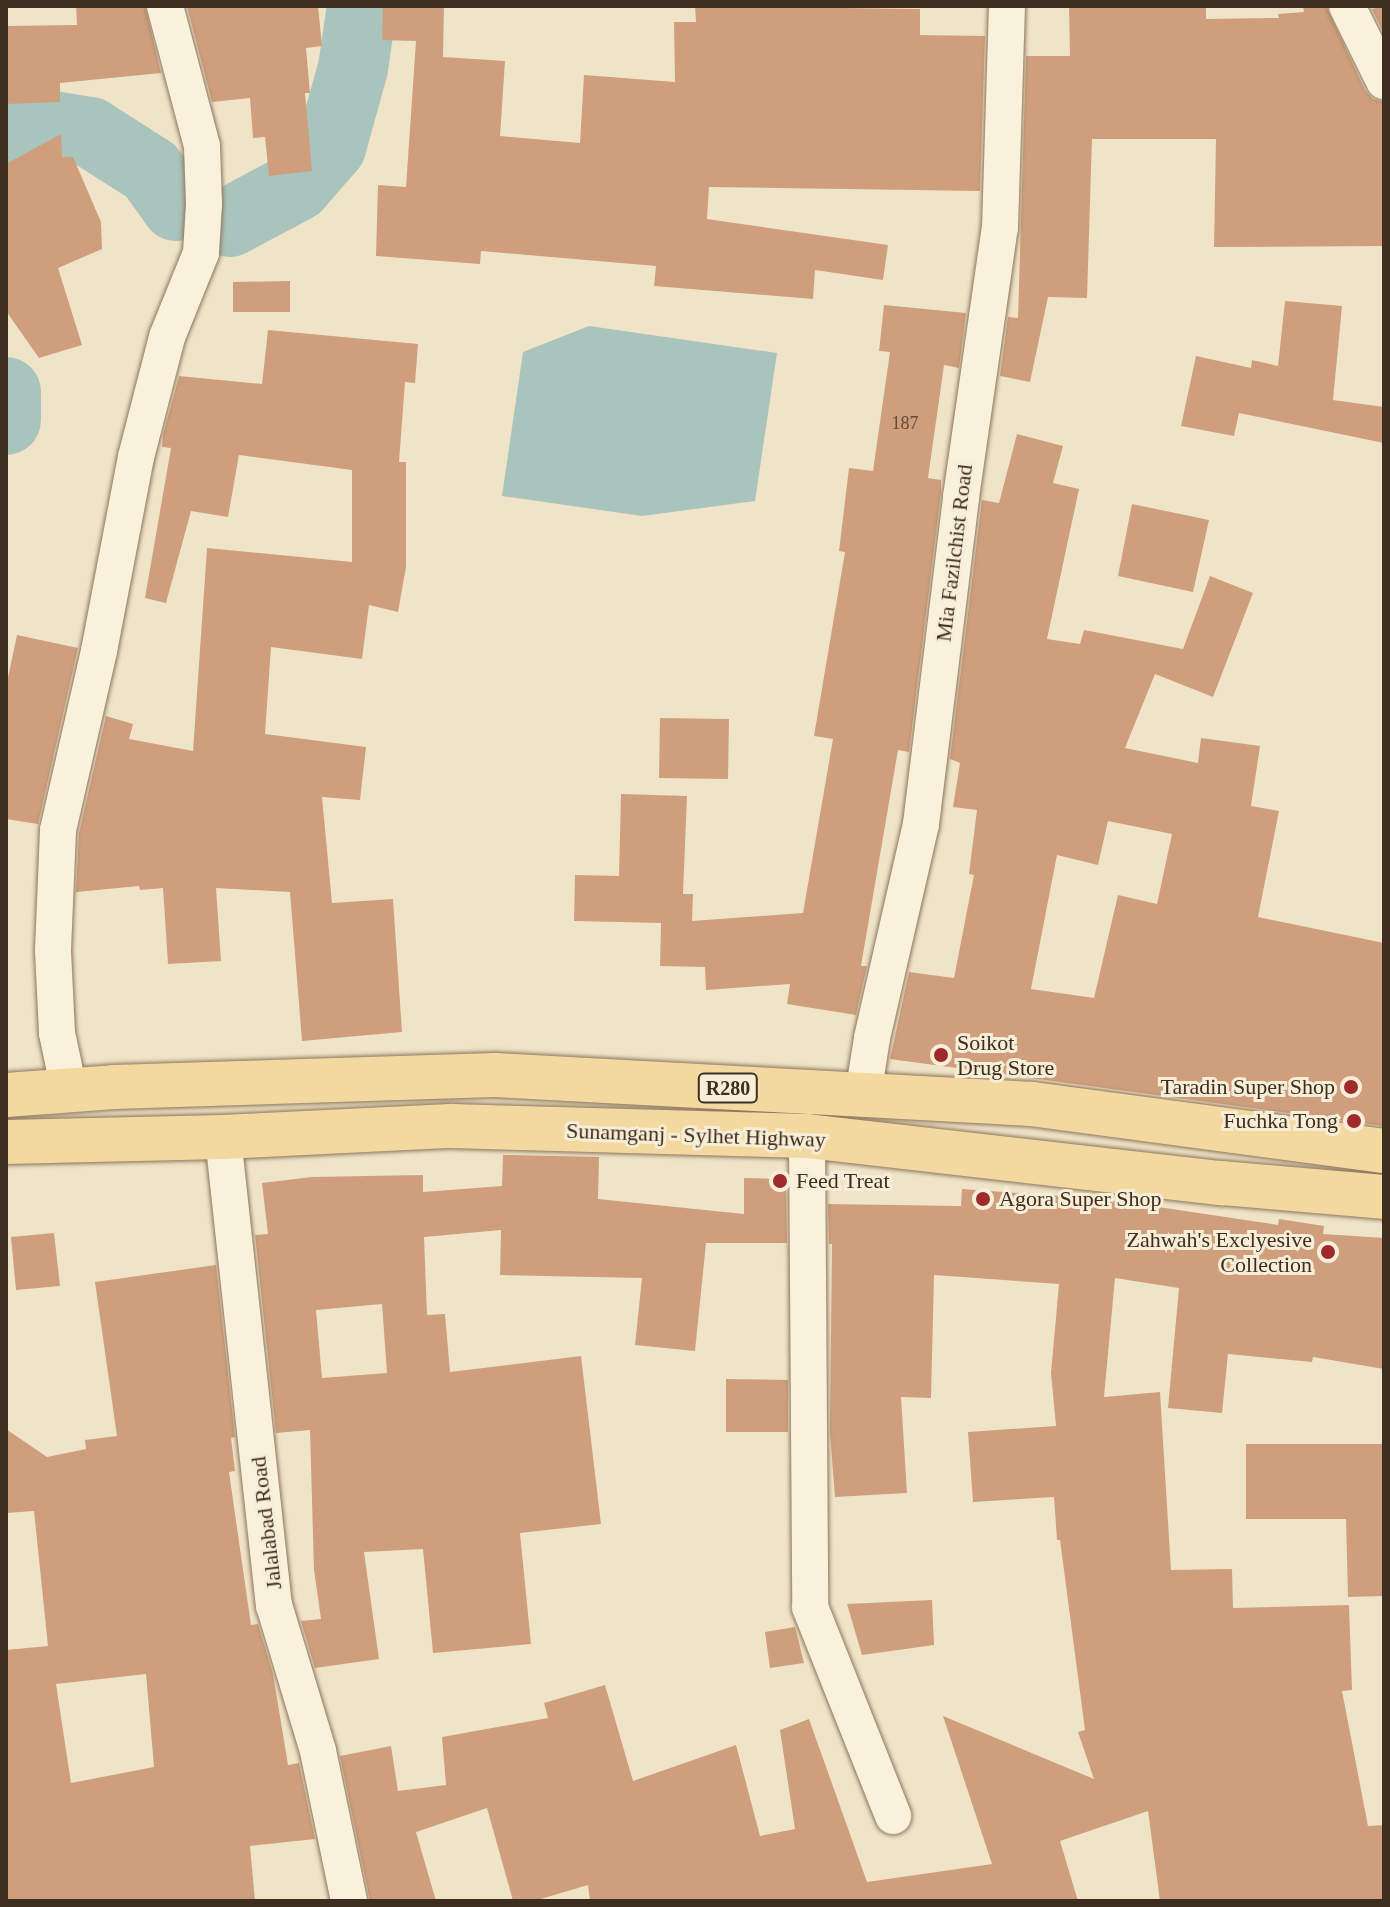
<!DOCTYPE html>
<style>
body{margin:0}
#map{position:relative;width:1390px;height:1907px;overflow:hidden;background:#f0e4c8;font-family:Georgia,serif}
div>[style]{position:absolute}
.water>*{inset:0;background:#a9c4bc}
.river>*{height:70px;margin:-35px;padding:0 35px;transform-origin:35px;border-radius:35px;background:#a9c4bc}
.building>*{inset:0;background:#cf9f7d}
.roads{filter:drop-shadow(0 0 2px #8d765c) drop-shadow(0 0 2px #8d765c)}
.street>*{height:36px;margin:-18px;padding:0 18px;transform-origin:18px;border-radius:18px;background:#faf1dc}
.primary>*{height:44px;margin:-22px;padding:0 22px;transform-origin:22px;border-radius:22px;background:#f3d9a0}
.dots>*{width:22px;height:22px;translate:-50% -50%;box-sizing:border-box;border:4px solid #f7eed8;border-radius:50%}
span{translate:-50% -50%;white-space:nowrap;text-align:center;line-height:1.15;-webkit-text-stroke:6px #f7eed8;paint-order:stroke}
.number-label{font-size:18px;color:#624a37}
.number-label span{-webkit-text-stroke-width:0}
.shield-label span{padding:2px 6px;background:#f7eed8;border:2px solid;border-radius:6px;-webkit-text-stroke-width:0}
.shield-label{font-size:20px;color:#3d2e20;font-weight:700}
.street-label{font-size:22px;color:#3d2e20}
.poi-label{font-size:22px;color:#3d2e20}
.left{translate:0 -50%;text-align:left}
.right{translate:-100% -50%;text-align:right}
.frame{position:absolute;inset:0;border:8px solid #3d2e20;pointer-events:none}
</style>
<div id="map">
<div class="water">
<div style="clip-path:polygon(589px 326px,777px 353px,755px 501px,642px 516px,502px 496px,523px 352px)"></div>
</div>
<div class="river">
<div style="left:6px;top:131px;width:24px;rotate:-22deg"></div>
<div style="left:28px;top:122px;width:63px;rotate:9.2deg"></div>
<div style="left:90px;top:132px;width:72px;rotate:32.6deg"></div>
<div style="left:151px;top:171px;width:43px;rotate:54.5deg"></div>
<div style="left:230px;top:222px;width:76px;rotate:-28.2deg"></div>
<div style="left:297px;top:186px;width:52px;rotate:-48.9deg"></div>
<div style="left:331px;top:147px;width:82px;rotate:-74.4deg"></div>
<div style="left:353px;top:68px;width:63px;rotate:-81.7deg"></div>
<div style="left:6px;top:392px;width:28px;rotate:90deg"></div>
</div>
<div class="building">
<div style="clip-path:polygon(76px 6px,145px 6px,161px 73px,60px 83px,60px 102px,6px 104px,6px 26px,77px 25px)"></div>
<div style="clip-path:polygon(187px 6px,318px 6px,322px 46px,306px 48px,310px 93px,305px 93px,312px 171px,269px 176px,265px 137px,253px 138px,250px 98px,212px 102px)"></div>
<div style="clip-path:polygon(383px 6px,444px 6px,443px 57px,505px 61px,500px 136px,580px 143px,584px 75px,675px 82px,674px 22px,696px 22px,695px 6px,920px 9px,920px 35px,985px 36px,980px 191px,709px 187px,707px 219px,888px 245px,883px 280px,815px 270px,813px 299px,654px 286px,656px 266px,481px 251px,480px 264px,376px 256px,378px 185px,406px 187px,416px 41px,382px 40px)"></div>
<div style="clip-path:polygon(1069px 6px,1206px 6px,1206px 19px,1279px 18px,1278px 14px,1304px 12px,1303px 6px,1326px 6px,1365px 90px,1373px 99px,1384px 102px,1384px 246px,1214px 247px,1216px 139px,1092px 139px,1087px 298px,1048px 297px,1030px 382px,1000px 376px,1008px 317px,1018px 318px,1026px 56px,1070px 56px)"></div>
<div style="clip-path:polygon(1384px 6px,1384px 34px,1372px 9px)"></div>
<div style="clip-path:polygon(61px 134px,62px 157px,73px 157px,101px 222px,102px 249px,58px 268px,82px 345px,39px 358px,6px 311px,6px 164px)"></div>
<div style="clip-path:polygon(290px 281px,290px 312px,233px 312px,233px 282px)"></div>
<div style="clip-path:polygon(1285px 301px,1342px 306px,1333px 400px,1384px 407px,1384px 443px,1239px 413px,1234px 436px,1181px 426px,1196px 356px,1251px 368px,1252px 360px,1278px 366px)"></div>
<div style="clip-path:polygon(884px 305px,966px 313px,959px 368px,944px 365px,928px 478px,941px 480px,941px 492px,909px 752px,898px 750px,861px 966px,867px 966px,856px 1015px,787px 1004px,790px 984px,706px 990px,705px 967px,660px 966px,661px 923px,574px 921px,575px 875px,619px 876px,621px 794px,687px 796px,683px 894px,693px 894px,692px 921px,803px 913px,833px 739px,814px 736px,845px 552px,839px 551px,849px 468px,873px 471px,890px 352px,879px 351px)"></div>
<div style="clip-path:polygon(268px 330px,418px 344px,415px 383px,405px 382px,399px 462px,406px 462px,406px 567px,398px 612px,369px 605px,362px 659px,271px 647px,265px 734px,366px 747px,360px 800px,322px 797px,332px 903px,393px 899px,402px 1032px,302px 1041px,290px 892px,216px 888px,221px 961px,168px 964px,163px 888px,140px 890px,139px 886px,76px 892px,79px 833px,106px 716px,133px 724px,129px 739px,193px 751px,207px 548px,352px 562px,352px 470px,239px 455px,228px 517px,191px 511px,166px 603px,145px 598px,171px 448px,162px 447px,163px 435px,179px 376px,262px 384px)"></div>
<div style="clip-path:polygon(evenodd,1017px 434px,1063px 446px,1053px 483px,1079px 489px,1047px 639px,1080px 644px,1084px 630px,1183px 649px,1210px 576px,1253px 593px,1213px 697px,1155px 674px,1125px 748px,1198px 763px,1201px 738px,1260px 746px,1251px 806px,1279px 811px,1258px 917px,1384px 943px,1384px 1126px,890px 1059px,909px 972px,954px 978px,974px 875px,969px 874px,977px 810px,953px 807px,960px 763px,950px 759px,982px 500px,999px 503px,1017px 434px,1108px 821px,1172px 834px,1157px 904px,1118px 895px,1094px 998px,1031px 989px,1057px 855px,1098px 865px,1108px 821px)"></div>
<div style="clip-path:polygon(1132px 504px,1209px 520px,1193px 592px,1118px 576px)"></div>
<div style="clip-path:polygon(17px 635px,78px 648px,38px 824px,6px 819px,6px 687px)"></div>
<div style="clip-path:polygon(660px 718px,729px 719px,728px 779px,659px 778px)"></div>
<div style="clip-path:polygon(evenodd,503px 1155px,599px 1157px,598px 1199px,744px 1214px,744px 1178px,786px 1179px,787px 1243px,706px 1243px,695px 1351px,635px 1345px,642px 1278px,500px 1275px,501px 1230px,424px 1237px,427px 1315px,445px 1314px,450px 1372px,581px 1356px,601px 1524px,520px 1533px,531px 1644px,433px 1653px,423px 1549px,364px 1552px,379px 1659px,315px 1668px,301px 1621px,321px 1619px,314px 1570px,310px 1430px,276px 1433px,255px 1235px,268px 1234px,262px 1183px,312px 1177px,423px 1175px,423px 1192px,502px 1186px,503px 1155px,382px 1304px,387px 1373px,322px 1378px,316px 1310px,382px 1304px)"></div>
<div style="clip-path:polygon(962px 1189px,1105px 1199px,1278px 1225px,1279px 1219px,1324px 1226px,1323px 1234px,1384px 1238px,1384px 1369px,1313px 1357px,1312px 1362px,1228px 1354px,1222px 1413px,1168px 1408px,1179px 1288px,1115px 1278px,1104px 1397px,1160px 1392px,1171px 1570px,1232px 1569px,1233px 1608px,1349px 1605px,1352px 1690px,1342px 1691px,1368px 1826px,1384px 1825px,1384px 1901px,1160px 1901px,1148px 1811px,1060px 1841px,1078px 1901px,590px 1901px,588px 1885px,534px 1901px,513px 1901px,487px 1808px,416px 1832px,436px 1901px,370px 1901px,340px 1756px,391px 1746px,398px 1791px,446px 1785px,442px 1737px,548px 1718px,544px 1703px,605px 1685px,633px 1781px,736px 1745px,760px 1836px,795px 1829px,780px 1730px,809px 1719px,867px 1882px,992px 1864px,943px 1716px,1094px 1779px,1078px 1732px,1085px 1730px,1060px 1540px,1057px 1540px,1054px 1497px,973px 1502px,968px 1432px,1056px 1426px,1051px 1373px,1059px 1284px,934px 1275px,931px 1398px,901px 1397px,907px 1493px,835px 1497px,830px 1433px,832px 1244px,829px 1244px,828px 1204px,961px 1206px)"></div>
<div style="clip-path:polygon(54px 1233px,60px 1286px,16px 1290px,11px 1237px)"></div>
<div style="clip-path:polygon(evenodd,216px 1265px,235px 1437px,231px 1438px,235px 1471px,229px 1472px,251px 1625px,258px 1624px,273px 1674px,288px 1765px,299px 1763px,315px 1839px,250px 1846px,255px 1901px,6px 1901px,6px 1650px,48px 1646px,34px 1511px,6px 1513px,6px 1429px,47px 1457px,86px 1449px,85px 1440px,117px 1436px,95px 1282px,216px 1265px,146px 1674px,154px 1767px,71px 1783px,56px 1684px,146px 1674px)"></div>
<div style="clip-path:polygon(726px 1379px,788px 1380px,788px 1432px,726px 1432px)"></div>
<div style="clip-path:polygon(1246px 1444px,1384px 1444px,1384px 1596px,1348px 1597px,1346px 1519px,1246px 1519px)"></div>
<div style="clip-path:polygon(932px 1600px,934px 1645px,862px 1655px,847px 1604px)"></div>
<div style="clip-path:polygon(795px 1627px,804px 1663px,770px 1668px,765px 1632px)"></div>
</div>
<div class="roads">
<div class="street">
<div style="left:1347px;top:6px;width:84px;rotate:63.7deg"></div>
<div style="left:69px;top:1090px;width:58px;rotate:-101.9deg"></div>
<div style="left:57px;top:1033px;width:83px;rotate:-92.8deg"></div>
<div style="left:53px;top:950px;width:120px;rotate:-87.6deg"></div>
<div style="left:58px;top:830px;width:184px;rotate:-77.1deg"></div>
<div style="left:99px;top:651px;width:197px;rotate:-79.2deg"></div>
<div style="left:136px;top:457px;width:124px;rotate:-75.5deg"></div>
<div style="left:167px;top:337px;width:91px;rotate:-68deg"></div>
<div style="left:201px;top:253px;width:49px;rotate:-86.5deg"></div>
<div style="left:204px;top:204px;width:58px;rotate:-92deg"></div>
<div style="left:202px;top:146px;width:145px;rotate:-104.8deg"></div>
<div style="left:863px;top:1095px;width:58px;rotate:-81deg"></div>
<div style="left:872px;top:1038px;width:220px;rotate:-77.1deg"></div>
<div style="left:921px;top:824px;width:329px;rotate:-83deg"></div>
<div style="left:961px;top:497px;width:272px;rotate:-81.8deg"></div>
<div style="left:1000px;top:228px;width:222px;rotate:-88.2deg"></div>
<div style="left:807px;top:1136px;width:471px;rotate:89.6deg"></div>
<div style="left:810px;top:1607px;width:225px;rotate:68.3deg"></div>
<div style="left:223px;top:1137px;width:471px;rotate:83.8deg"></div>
<div style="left:274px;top:1605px;width:152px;rotate:73.2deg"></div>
<div style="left:318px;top:1751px;width:153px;rotate:78.3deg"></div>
</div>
<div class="primary">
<div style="left:6px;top:1095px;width:108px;rotate:-4.2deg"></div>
<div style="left:114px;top:1087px;width:381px;rotate:-1.8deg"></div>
<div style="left:495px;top:1075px;width:538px;rotate:3.09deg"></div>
<div style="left:1032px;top:1104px;width:355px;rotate:7.6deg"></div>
<div style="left:6px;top:1142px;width:217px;rotate:-1.3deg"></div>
<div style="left:223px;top:1137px;width:228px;rotate:-2.8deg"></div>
<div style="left:451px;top:1126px;width:356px;rotate:1.6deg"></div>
<div style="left:807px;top:1136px;width:418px;rotate:6.5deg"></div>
<div style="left:1222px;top:1183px;width:163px;rotate:4.9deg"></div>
</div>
</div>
<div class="dots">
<div style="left:941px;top:1055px;background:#9e2a2b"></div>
<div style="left:1351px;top:1087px;background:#9e2a2b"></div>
<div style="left:1354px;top:1121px;background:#9e2a2b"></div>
<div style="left:780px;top:1181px;background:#9e2a2b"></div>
<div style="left:983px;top:1199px;background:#9e2a2b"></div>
<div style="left:1328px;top:1252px;background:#9e2a2b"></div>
</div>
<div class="number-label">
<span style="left:905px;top:423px">187</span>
</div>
<div class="shield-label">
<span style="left:728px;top:1088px">R280</span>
</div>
<div class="street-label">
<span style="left:954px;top:553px;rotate:-83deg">Mia Fazilchist Road</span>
<span style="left:696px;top:1135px;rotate:2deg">Sunamganj - Sylhet Highway</span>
<span style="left:266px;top:1523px;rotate:-97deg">Jalalabad Road</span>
</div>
<div class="poi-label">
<span class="left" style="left:957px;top:1055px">Soikot<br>Drug Store</span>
<span class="right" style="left:1335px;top:1087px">Taradin Super Shop</span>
<span class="right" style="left:1338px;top:1121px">Fuchka Tong</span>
<span class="left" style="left:796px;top:1181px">Feed Treat</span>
<span class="left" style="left:999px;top:1199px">Agora Super Shop</span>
<span class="right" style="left:1312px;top:1252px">Zahwah's Exclyesive<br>Collection</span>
</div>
<div class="frame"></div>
</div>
